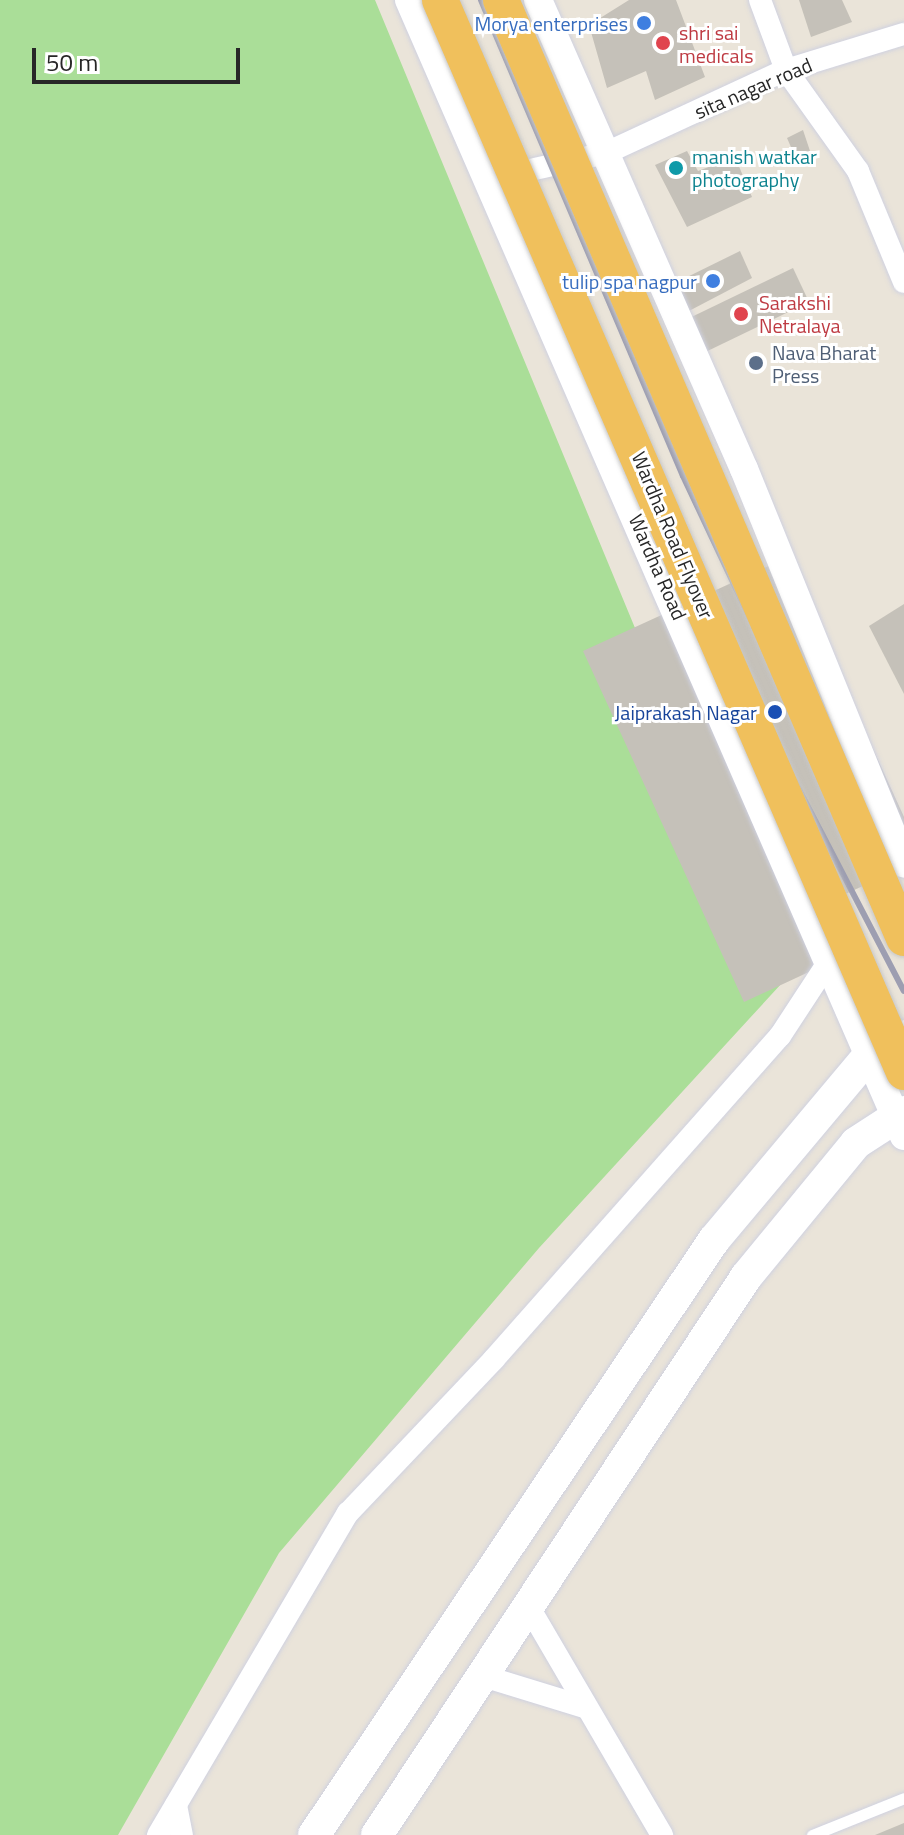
<!DOCTYPE html>
<style>
body{margin:0}
#map{position:relative;width:904px;height:1835px;overflow:hidden;background:#eae4d9;font-family:"Titillium Web",sans-serif}
div>[style]{position:absolute}
.green>*{inset:0;background:#aade98}
.building>*{inset:0;background:#c5c1b9}
.roads{filter:drop-shadow(0 0 2px #cfd1e0) drop-shadow(0 0 2px #cfd1e0)}
.service>*{height:11px;margin:-5.5px;padding:0 5.5px;transform-origin:5.5px;border-radius:5.5px;background:#fff}
.minor>*{height:22px;margin:-11px;padding:0 11px;transform-origin:11px;border-radius:11px;background:#fff}
.tertiary>*{height:28px;margin:-14px;padding:0 14px;transform-origin:14px;border-radius:14px;background:#fff}
.secondary>*{height:32px;margin:-16px;padding:0 16px;transform-origin:16px;border-radius:16px;background:#fff}
.rail>*{height:6px;margin:-3px;padding:0 3px;transform-origin:3px;border-radius:3px;background:#9d9eb1}
.bridges{filter:drop-shadow(0 0 2px #c7c7c7) drop-shadow(0 0 2px #c7c7c7)}
.trunk-bridge>*{height:36px;margin:-18px;padding:0 18px;transform-origin:18px;border-radius:18px;background:#f0c05c}
.dots>*{width:22px;height:22px;translate:-50% -50%;box-sizing:border-box;border:4px solid #fff;border-radius:50%}
span{translate:-50% -50%;white-space:nowrap;text-align:center;line-height:1.15;-webkit-text-stroke:6px #fff;paint-order:stroke}
.shop-label{font-size:20px;color:#366cbe}
.right{translate:-100% -50%;text-align:right}
.health-label{font-size:20px;color:#be3a42}
.left{translate:0 -50%;text-align:left}
.street-label{font-size:20px;color:#272727}
.culture-label{font-size:20px;color:#0d838f}
.service-label{font-size:20px;color:#4e5e75}
.transit-label{font-size:20px;color:#164399}
.scale{position:absolute;left:32px;top:48px;width:208px;height:36px;box-sizing:border-box;border:4px solid #272727;border-top:0;padding-left:10px;font-size:24px;line-height:28px;white-space:nowrap;color:#272727;-webkit-text-stroke:6px #fff;paint-order:stroke}
</style>
<div id="map">
<div class="green">
<div style="clip-path:polygon(0 0,375px 0,782px 983px,539px 1248px,279px 1553px,118px 1835px,0 1835px)"></div>
</div>
<div class="building">
<div style="clip-path:polygon(629px 0,676px 0,705px 77px,655px 100px,646px 71px,607px 88px,589px 25px)"></div>
<div style="clip-path:polygon(799px 0,842px 0,852px 22px,811px 37px)"></div>
<div style="clip-path:polygon(803px 130px,811px 154px,797px 161px,787px 138px)"></div>
<div style="clip-path:polygon(687px 151px,698px 171px,735px 157px,752px 197px,687px 227px,655px 165px)"></div>
<div style="clip-path:polygon(740px 251px,752px 278px,687px 312px,673px 284px)"></div>
<div style="clip-path:polygon(793px 268px,809px 302px,693px 358px,677px 324px)"></div>
<div style="clip-path:polygon(786px 558px,904px 817px,904px 867px,800px 915px,824px 965px,744px 1002px,583px 651px)"></div>
<div style="clip-path:polygon(904px 604px,904px 694px,869px 626px)"></div>
<div style="clip-path:polygon(904px 1823px,904px 1835px,875px 1835px)"></div>
</div>
<div class="roads">
<div class="service">
<div style="left:812px;top:1835px;width:99px;rotate:-21.9deg"></div>
</div>
<div class="minor">
<div style="left:760px;top:0;width:75px;rotate:69.6deg"></div>
<div style="left:786px;top:70px;width:124px;rotate:54.5deg"></div>
<div style="left:858px;top:171px;width:120px;rotate:67.5deg"></div>
<div style="left:503px;top:176px;width:106px;rotate:-12.6deg"></div>
<div style="left:606px;top:153px;width:198px;rotate:-24.8deg"></div>
<div style="left:786px;top:70px;width:123px;rotate:-17deg"></div>
<div style="left:527px;top:1604px;width:268px;rotate:59.7deg"></div>
<div style="left:480px;top:1675px;width:109px;rotate:17.1deg"></div>
<div style="left:176px;top:1805px;width:31px;rotate:79deg"></div>
<div style="left:158px;top:1835px;width:374px;rotate:-59.5deg"></div>
<div style="left:348px;top:1513px;width:212px;rotate:-46.5deg"></div>
<div style="left:494px;top:1359px;width:431px;rotate:-48.5deg"></div>
<div style="left:780px;top:1036px;width:90px;rotate:-56.8deg"></div>
</div>
<div class="tertiary">
<div style="left:409px;top:0;width:1239px;rotate:66.46deg"></div>
<div style="left:538px;top:0;width:512px;rotate:66.29deg"></div>
<div style="left:744px;top:469px;width:426px;rotate:67.9deg"></div>
</div>
<div class="secondary">
<div style="left:314px;top:1835px;width:717px;rotate:-56.09deg"></div>
<div style="left:714px;top:1240px;width:244px;rotate:-50deg"></div>
<div style="left:871px;top:1053px;width:37px;rotate:-27deg"></div>
<div style="left:377px;top:1835px;width:669px;rotate:-56.52deg"></div>
<div style="left:746px;top:1277px;width:173px;rotate:-50.6deg"></div>
<div style="left:856px;top:1143px;width:57px;rotate:-32.9deg"></div>
</div>
</div>
<div class="rail">
<div style="left:451px;top:0;width:533px;rotate:66.22deg"></div>
<div style="left:666px;top:488px;width:237px;rotate:67.7deg"></div>
<div style="left:756px;top:707px;width:320px;rotate:62.5deg"></div>
<div style="left:481px;top:0;width:517px;rotate:67.01deg"></div>
<div style="left:683px;top:476px;width:518px;rotate:64.77deg"></div>
</div>
<div class="bridges">
<div class="trunk-bridge">
<div style="left:440px;top:0;width:1168px;rotate:66.6deg"></div>
<div style="left:501px;top:0;width:1021px;rotate:66.75deg"></div>
</div>
</div>
<div class="dots">
<div style="left:644px;top:23px;background:#3f7fe0"></div>
<div style="left:663px;top:43px;background:#e0444e"></div>
<div style="left:676px;top:168px;background:#0f9aa8"></div>
<div style="left:713px;top:281px;background:#3f7fe0"></div>
<div style="left:741px;top:314px;background:#e0444e"></div>
<div style="left:756px;top:363px;background:#5c6f8a"></div>
<div style="left:775px;top:712px;background:#1a4fb4"></div>
</div>
<div class="shop-label">
<span class="right" style="left:628px;top:23px">Morya enterprises</span>
<span class="right" style="left:697px;top:281px">tulip spa nagpur</span>
</div>
<div class="health-label">
<span class="left" style="left:679px;top:44px">shri sai<br>medicals</span>
<span class="left" style="left:759px;top:314px">Sarakshi<br>Netralaya</span>
</div>
<div class="street-label">
<span style="left:753px;top:88px;rotate:-23deg">sita nagar road</span>
<span style="left:673px;top:535px;rotate:67deg">Wardha Road Flyover</span>
<span style="left:658px;top:567px;rotate:66deg">Wardha Road</span>
</div>
<div class="culture-label">
<span class="left" style="left:692px;top:168px">manish watkar<br>photography</span>
</div>
<div class="service-label">
<span class="left" style="left:772px;top:364px">Nava Bharat<br>Press</span>
</div>
<div class="transit-label">
<span class="right" style="left:757px;top:712px">Jaiprakash Nagar</span>
</div>
<div class="scale">50 m</div>
</div>
